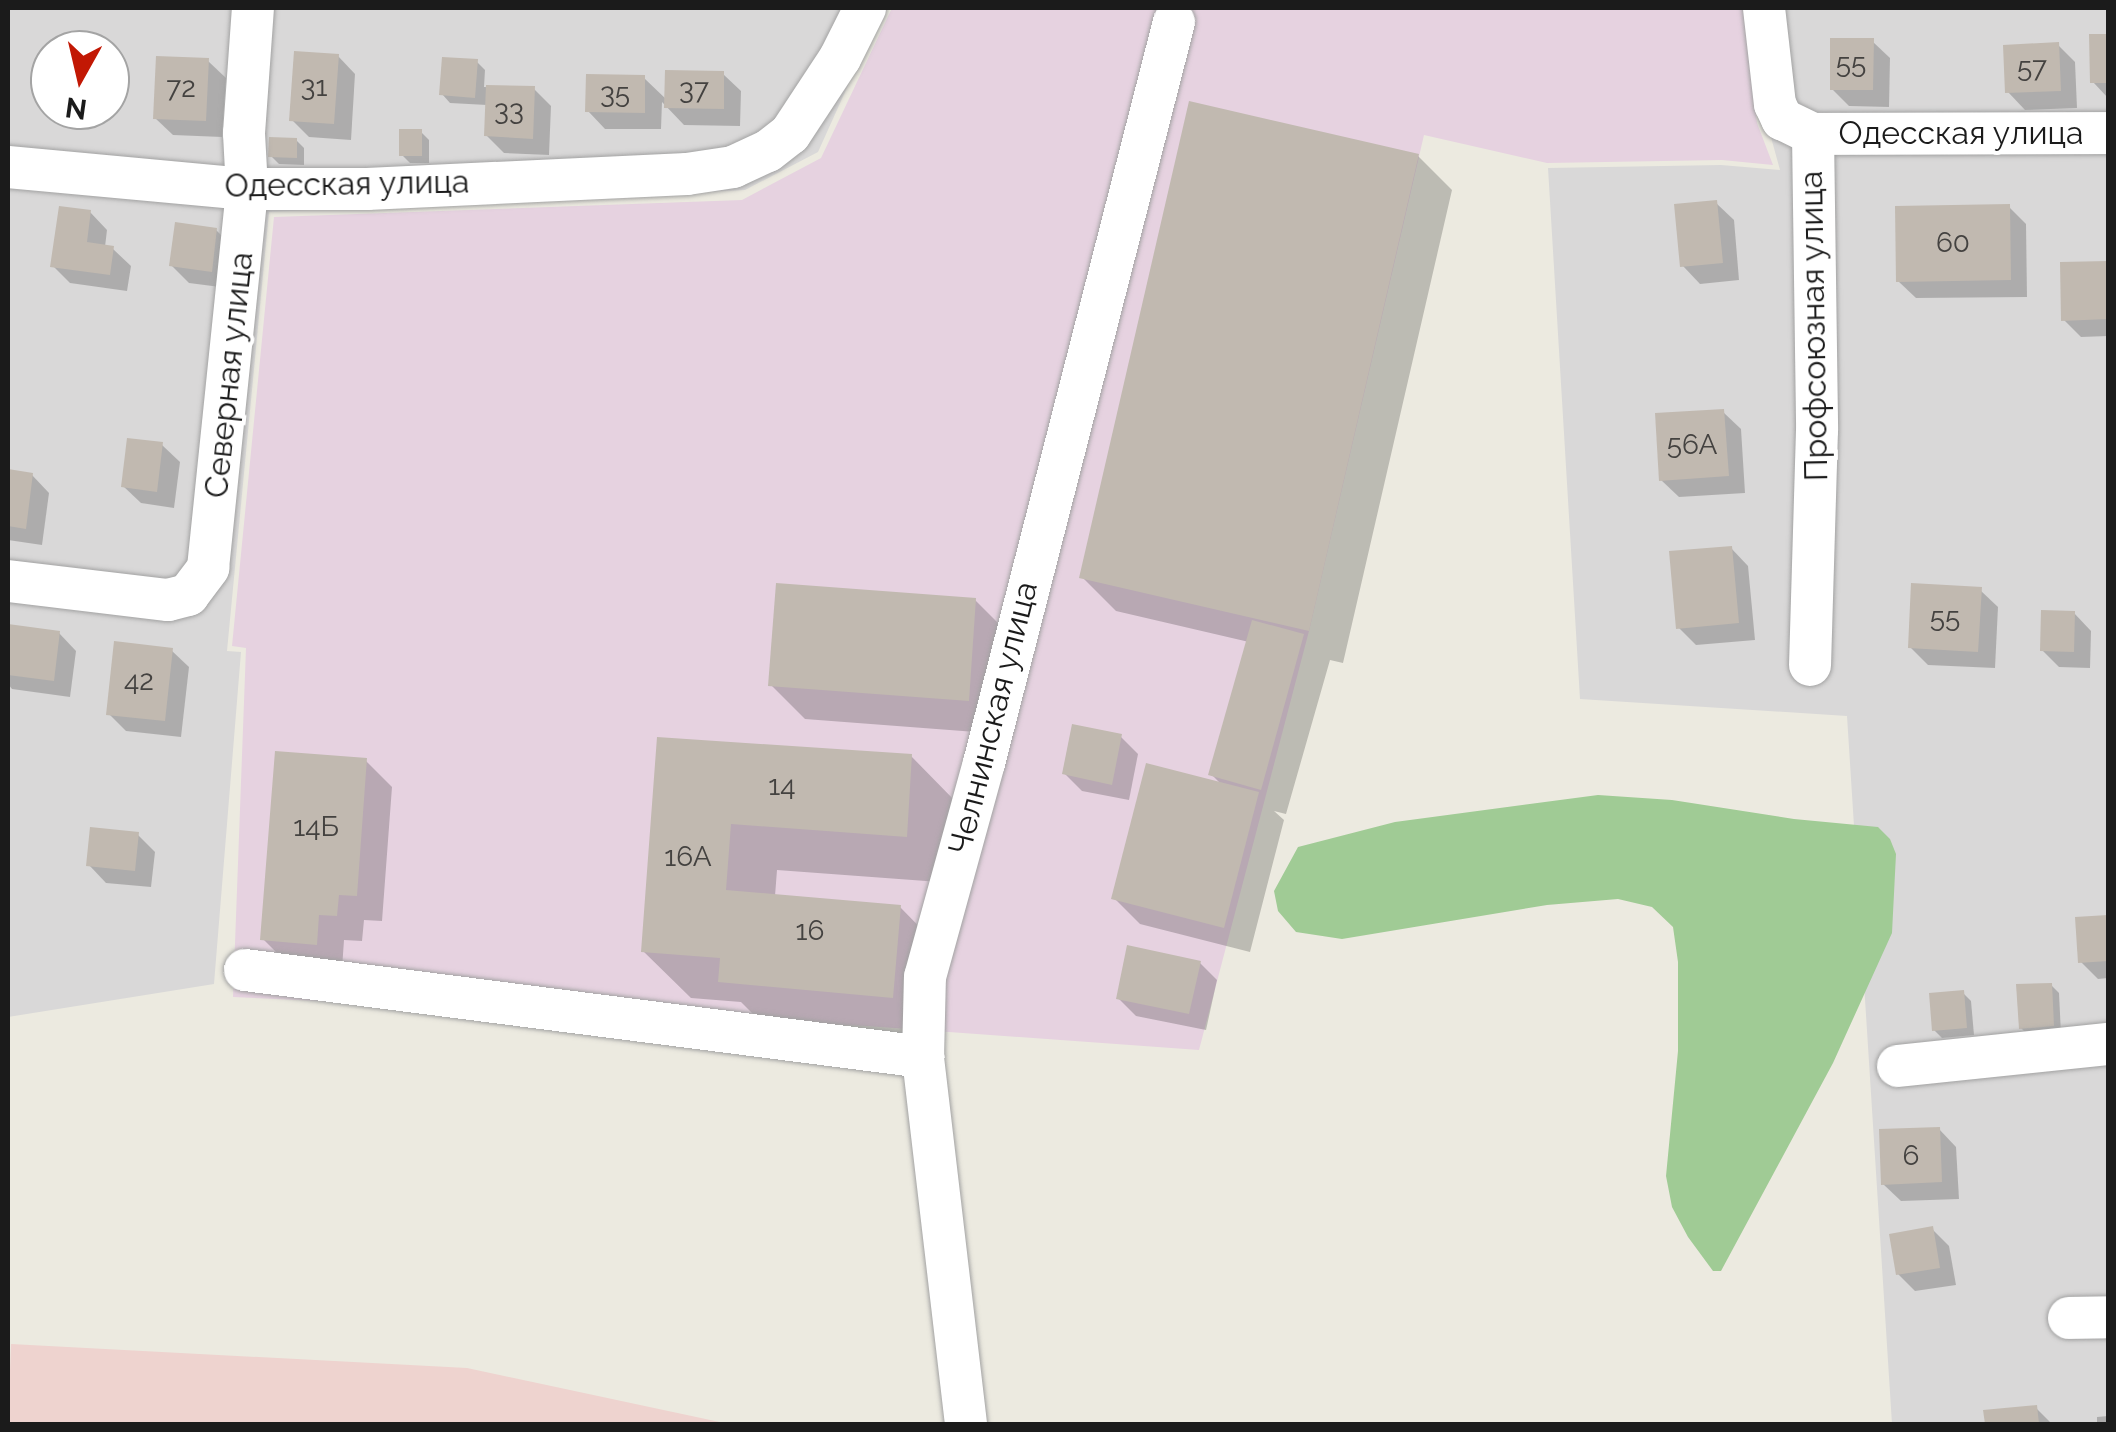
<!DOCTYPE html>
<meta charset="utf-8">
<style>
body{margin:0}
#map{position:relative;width:2116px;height:1432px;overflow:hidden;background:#eceae0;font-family:Raleway,sans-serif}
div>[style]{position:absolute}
.residential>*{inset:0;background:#d9d8d8}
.commercial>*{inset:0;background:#eed3cf}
.industrial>*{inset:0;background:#e6d2e0}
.forest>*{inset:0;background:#a0cb95}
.shadow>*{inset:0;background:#0003}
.building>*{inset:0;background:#c1b9b0}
.roads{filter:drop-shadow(0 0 2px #a2a2a2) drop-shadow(0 0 2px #a2a2a2)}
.minor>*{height:42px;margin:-21px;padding:0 21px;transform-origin:21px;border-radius:21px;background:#fff}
span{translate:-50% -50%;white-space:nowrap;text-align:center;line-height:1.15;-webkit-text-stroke:8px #fff;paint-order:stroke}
.number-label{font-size:28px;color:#444240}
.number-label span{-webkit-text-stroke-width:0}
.street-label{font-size:32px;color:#1b1b1b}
.frame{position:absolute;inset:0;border:10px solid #1b1b1b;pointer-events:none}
.north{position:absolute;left:30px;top:30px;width:100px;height:100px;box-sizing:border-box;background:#fff;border:2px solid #a4a4a4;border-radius:50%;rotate:188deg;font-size:28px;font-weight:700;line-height:40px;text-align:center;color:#1b1b1b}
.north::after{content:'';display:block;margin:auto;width:35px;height:45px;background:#c21804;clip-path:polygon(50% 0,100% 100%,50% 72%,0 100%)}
</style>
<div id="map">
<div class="residential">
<div style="clip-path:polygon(evenodd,8px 8px,883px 8px,818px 152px,745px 190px,269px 212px,227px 651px,241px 652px,214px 984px,8px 1017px,8px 8px,50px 50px,110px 50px,110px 110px,50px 110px,50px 50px)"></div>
<div style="clip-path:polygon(1755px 8px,2108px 8px,2108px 1424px,1892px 1424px,1847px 716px,1580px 699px,1548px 168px,1721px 165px,1780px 170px,1766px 119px)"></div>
</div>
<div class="commercial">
<div style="clip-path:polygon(11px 1344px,467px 1368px,729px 1424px,8px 1424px)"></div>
</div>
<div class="industrial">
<div style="clip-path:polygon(892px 8px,1743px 8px,1757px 123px,1773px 165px,1722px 160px,1547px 163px,1424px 135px,1309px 631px,1199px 1050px,866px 1026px,233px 997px,246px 648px,232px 646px,274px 217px,742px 200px,821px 158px)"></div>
</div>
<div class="forest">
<div style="clip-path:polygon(1598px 795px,1672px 800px,1794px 819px,1878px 827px,1890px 839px,1896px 854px,1892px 933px,1833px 1063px,1721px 1271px,1713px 1271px,1688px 1237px,1672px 1207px,1666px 1176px,1678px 1051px,1678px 962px,1673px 927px,1652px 907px,1618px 899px,1547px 905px,1342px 939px,1296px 932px,1278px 911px,1274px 891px,1298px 847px,1395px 822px)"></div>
</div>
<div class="shadow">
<div style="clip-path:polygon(2108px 36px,2108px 98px,2093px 82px,2092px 37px)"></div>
<div style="clip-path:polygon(1872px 41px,1890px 58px,1889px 107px,1849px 106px,1832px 89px)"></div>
<div style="clip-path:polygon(2058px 45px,2075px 62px,2077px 108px,2025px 110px,2008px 92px)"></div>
<div style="clip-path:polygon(338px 56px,355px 74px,351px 140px,309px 137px,292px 120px)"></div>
<div style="clip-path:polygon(208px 61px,226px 78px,222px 137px,173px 135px,155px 118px)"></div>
<div style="clip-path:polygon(477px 62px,485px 70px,484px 87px,534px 89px,551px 106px,549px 155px,504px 153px,486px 135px,487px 105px,450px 103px,442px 94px)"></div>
<div style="clip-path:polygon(723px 74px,741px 91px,740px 126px,684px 125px,662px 102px,661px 129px,605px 129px,588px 111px,644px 78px,667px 100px)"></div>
<div style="clip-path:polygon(421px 132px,429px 140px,429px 163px,410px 163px,402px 155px)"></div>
<div style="clip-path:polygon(296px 140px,304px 148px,304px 165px,279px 164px,271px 156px)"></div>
<div style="clip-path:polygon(1418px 156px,1452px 190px,1343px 663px,1330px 660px,1286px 814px,1274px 811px,1284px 820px,1250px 952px,1140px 924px,1114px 898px,1222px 785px,1211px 774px,1249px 642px,1116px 611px,1082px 577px)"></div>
<div style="clip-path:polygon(1716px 203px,1734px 220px,1739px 280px,1700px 284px,1683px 266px)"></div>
<div style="clip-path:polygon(2009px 207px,2026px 224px,2027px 297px,1916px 298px,1898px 281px)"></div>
<div style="clip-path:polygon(90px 212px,107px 230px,105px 247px,113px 249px,131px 266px,127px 291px,70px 283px,53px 266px)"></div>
<div style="clip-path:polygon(216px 230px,233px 247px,228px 288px,189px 283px,172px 266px)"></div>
<div style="clip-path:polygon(2108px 263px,2108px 336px,2081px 337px,2064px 320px,2062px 264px)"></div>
<div style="clip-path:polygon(1723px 412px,1741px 429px,1745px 493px,1679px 497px,1661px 480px)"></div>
<div style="clip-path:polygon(162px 445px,180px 462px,174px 508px,141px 503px,123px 486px)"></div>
<div style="clip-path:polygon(8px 472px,32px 475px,49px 493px,42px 545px,8px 540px)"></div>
<div style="clip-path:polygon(1731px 548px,1748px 566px,1755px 640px,1696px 645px,1679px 628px)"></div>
<div style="clip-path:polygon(1980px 590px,1998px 607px,1995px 668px,1928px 665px,1910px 647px)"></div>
<div style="clip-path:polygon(975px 600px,1009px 634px,1002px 734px,805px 719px,771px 685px)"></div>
<div style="clip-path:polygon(2074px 613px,2091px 631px,2090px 668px,2059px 667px,2042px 650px)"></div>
<div style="clip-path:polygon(8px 627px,59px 633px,76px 651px,70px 697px,12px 689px,8px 684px)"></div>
<div style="clip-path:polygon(171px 650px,189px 667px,181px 737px,126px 731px,109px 714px)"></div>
<div style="clip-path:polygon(1121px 737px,1138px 754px,1129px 800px,1082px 791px,1065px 774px)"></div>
<div style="clip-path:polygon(659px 739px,911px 756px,958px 804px,953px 883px,777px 870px,775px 896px,900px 907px,947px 955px,939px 1044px,768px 1029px,741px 1002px,691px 998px,643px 951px)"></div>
<div style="clip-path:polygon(366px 761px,392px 787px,382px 921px,364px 920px,362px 941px,344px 940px,342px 969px,289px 965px,263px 939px)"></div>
<div style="clip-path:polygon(138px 835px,155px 852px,151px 887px,106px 883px,89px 865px)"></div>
<div style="clip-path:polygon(2108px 917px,2108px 978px,2098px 979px,2081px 962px,2078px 919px)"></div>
<div style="clip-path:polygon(1200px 963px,1217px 980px,1206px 1030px,1136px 1016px,1118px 998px)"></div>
<div style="clip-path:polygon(2051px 985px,2059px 993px,2061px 1034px,2029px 1036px,2021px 1028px)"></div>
<div style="clip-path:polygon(1963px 993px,1971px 1001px,1974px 1035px,1942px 1038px,1934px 1030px)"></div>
<div style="clip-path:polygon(1939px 1129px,1956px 1147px,1959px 1199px,1901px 1201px,1883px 1184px)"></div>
<div style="clip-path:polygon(1932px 1229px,1949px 1246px,1956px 1285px,1915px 1291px,1898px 1274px)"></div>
<div style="clip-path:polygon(2036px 1408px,2052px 1424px,1987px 1424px,1986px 1412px)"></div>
<div style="clip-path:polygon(2108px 1416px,2108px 1424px,2097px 1424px,2097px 1417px)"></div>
</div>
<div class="building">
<div style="clip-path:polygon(2089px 34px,2108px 34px,2108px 83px,2090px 83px)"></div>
<div style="clip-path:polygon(1830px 38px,1874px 38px,1873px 90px,1830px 90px)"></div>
<div style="clip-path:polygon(2059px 42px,2061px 91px,2005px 93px,2003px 45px)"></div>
<div style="clip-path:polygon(294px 51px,339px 54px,334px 124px,289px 121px)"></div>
<div style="clip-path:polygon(156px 56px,209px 58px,206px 121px,153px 119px)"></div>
<div style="clip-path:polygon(442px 57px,478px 59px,475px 98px,439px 95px)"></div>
<div style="clip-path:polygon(665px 70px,724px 71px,724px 109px,664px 108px)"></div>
<div style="clip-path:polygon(586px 74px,645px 75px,645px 113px,585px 112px)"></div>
<div style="clip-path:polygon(486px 85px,535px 86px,533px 139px,484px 136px)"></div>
<div style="clip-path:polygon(1189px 101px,1419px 154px,1309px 631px,1079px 578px)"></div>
<div style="clip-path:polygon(399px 129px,422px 129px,422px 156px,399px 156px)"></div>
<div style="clip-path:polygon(269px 137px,297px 138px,297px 158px,268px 157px)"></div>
<div style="clip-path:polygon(1717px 200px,1723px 263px,1680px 267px,1674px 204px)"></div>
<div style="clip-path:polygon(2010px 204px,2011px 280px,1896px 282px,1895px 206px)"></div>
<div style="clip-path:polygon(59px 206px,91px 210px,87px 242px,114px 246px,110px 275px,50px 267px)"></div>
<div style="clip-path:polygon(175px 222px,217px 228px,212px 272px,169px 266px)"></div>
<div style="clip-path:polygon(2108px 261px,2108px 319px,2061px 321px,2060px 262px)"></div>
<div style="clip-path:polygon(1724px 409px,1729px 476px,1659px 481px,1655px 413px)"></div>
<div style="clip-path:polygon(127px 438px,163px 442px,157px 492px,121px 487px)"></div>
<div style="clip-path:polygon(8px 469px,33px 473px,26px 529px,8px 526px)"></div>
<div style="clip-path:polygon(1732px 546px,1739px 623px,1676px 629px,1669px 551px)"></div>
<div style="clip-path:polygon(776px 583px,976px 598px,969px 701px,768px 686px)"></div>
<div style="clip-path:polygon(1911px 583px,1982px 587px,1978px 652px,1908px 648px)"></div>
<div style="clip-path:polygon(2041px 610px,2075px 611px,2074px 652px,2040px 651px)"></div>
<div style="clip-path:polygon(1252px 620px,1304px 634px,1261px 790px,1208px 775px)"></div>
<div style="clip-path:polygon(8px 624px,60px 631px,54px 681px,8px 675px)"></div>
<div style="clip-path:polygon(114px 641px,173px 648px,165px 721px,106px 715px)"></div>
<div style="clip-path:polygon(1072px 724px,1122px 734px,1112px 785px,1062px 774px)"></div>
<div style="clip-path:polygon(657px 737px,912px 754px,907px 837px,731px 824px,726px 890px,901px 905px,893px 998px,718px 982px,720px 958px,641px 952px)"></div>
<div style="clip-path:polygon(275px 751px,367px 758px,357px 896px,339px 895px,337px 916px,319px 915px,317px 945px,260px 940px)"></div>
<div style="clip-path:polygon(1146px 763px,1259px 792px,1224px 928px,1111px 899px)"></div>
<div style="clip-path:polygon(90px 827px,139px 832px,135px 871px,86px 866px)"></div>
<div style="clip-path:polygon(2108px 915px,2108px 961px,2078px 963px,2075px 917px)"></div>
<div style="clip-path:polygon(1127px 945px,1201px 961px,1189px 1014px,1116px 999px)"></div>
<div style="clip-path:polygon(2052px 983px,2054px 1026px,2019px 1029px,2016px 984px)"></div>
<div style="clip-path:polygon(1964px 990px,1967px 1028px,1932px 1031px,1929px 993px)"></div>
<div style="clip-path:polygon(1940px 1127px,1942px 1182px,1881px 1185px,1879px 1129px)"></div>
<div style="clip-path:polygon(1933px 1226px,1940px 1268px,1896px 1275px,1889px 1234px)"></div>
<div style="clip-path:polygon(2037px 1405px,2039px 1424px,1985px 1424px,1983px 1410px)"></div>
</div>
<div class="roads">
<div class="minor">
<div style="left:1764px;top:8px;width:97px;rotate:83.5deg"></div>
<div style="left:1775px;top:104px;width:17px;rotate:65deg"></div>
<div style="left:1782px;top:119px;width:34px;rotate:26deg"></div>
<div style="left:1813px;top:134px;width:296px;rotate:89.2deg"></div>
<div style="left:1817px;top:430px;width:235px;rotate:91.7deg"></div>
<div style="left:1813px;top:134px;width:295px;rotate:-0.2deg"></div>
<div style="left:8px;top:167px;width:240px;rotate:5.3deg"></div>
<div style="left:247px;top:189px;width:120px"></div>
<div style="left:367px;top:189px;width:320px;rotate:-2.7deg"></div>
<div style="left:687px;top:174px;width:47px;rotate:-8.7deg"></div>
<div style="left:733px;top:167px;width:38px;rotate:-25deg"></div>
<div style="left:768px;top:151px;width:28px;rotate:-38deg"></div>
<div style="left:790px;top:134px;width:91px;rotate:-56.7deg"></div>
<div style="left:840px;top:58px;width:56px;rotate:-63.4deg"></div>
<div style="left:8px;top:581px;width:161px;rotate:6.8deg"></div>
<div style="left:168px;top:600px;width:21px;rotate:-14deg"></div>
<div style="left:188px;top:595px;width:34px;rotate:-53deg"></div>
<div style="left:208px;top:568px;width:381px;rotate:-84.1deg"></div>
<div style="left:247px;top:189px;width:56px;rotate:-93.1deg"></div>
<div style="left:244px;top:133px;width:125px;rotate:-85.9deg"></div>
<div style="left:245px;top:970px;width:684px;rotate:7.31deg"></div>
<div style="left:1898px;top:1066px;width:211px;rotate:-6deg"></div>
<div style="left:2069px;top:1318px;width:39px;rotate:-1deg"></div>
<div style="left:966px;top:1424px;width:370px;rotate:-96.7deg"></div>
<div style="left:923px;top:1057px;width:80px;rotate:-88.6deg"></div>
<div style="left:925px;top:977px;width:222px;rotate:-74.6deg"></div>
<div style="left:984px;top:763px;width:765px;rotate:-75.62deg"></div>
</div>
</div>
<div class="number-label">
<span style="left:1851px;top:64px">55</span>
<span style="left:2032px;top:68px">57</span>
<span style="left:314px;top:87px">31</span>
<span style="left:181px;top:88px">72</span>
<span style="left:694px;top:90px">37</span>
<span style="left:615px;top:94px">35</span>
<span style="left:509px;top:111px">33</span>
<span style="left:1953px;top:243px">60</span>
<span style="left:1692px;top:445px">56А</span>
<span style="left:1945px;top:618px">55</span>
<span style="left:139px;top:681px">42</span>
<span style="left:782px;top:786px">14</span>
<span style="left:316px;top:827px">14Б</span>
<span style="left:688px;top:857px">16А</span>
<span style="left:810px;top:931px">16</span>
<span style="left:1911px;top:1156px">6</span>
</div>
<div class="street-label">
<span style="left:1961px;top:133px">Одесская улица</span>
<span style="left:347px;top:184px;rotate:-1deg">Одесская улица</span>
<span style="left:1814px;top:326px;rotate:-91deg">Профсоюзная улица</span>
<span style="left:229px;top:375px;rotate:-84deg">Северная улица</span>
<span style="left:993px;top:718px;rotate:-76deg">Челнинская улица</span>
</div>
<div class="frame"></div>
<div class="north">N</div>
</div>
